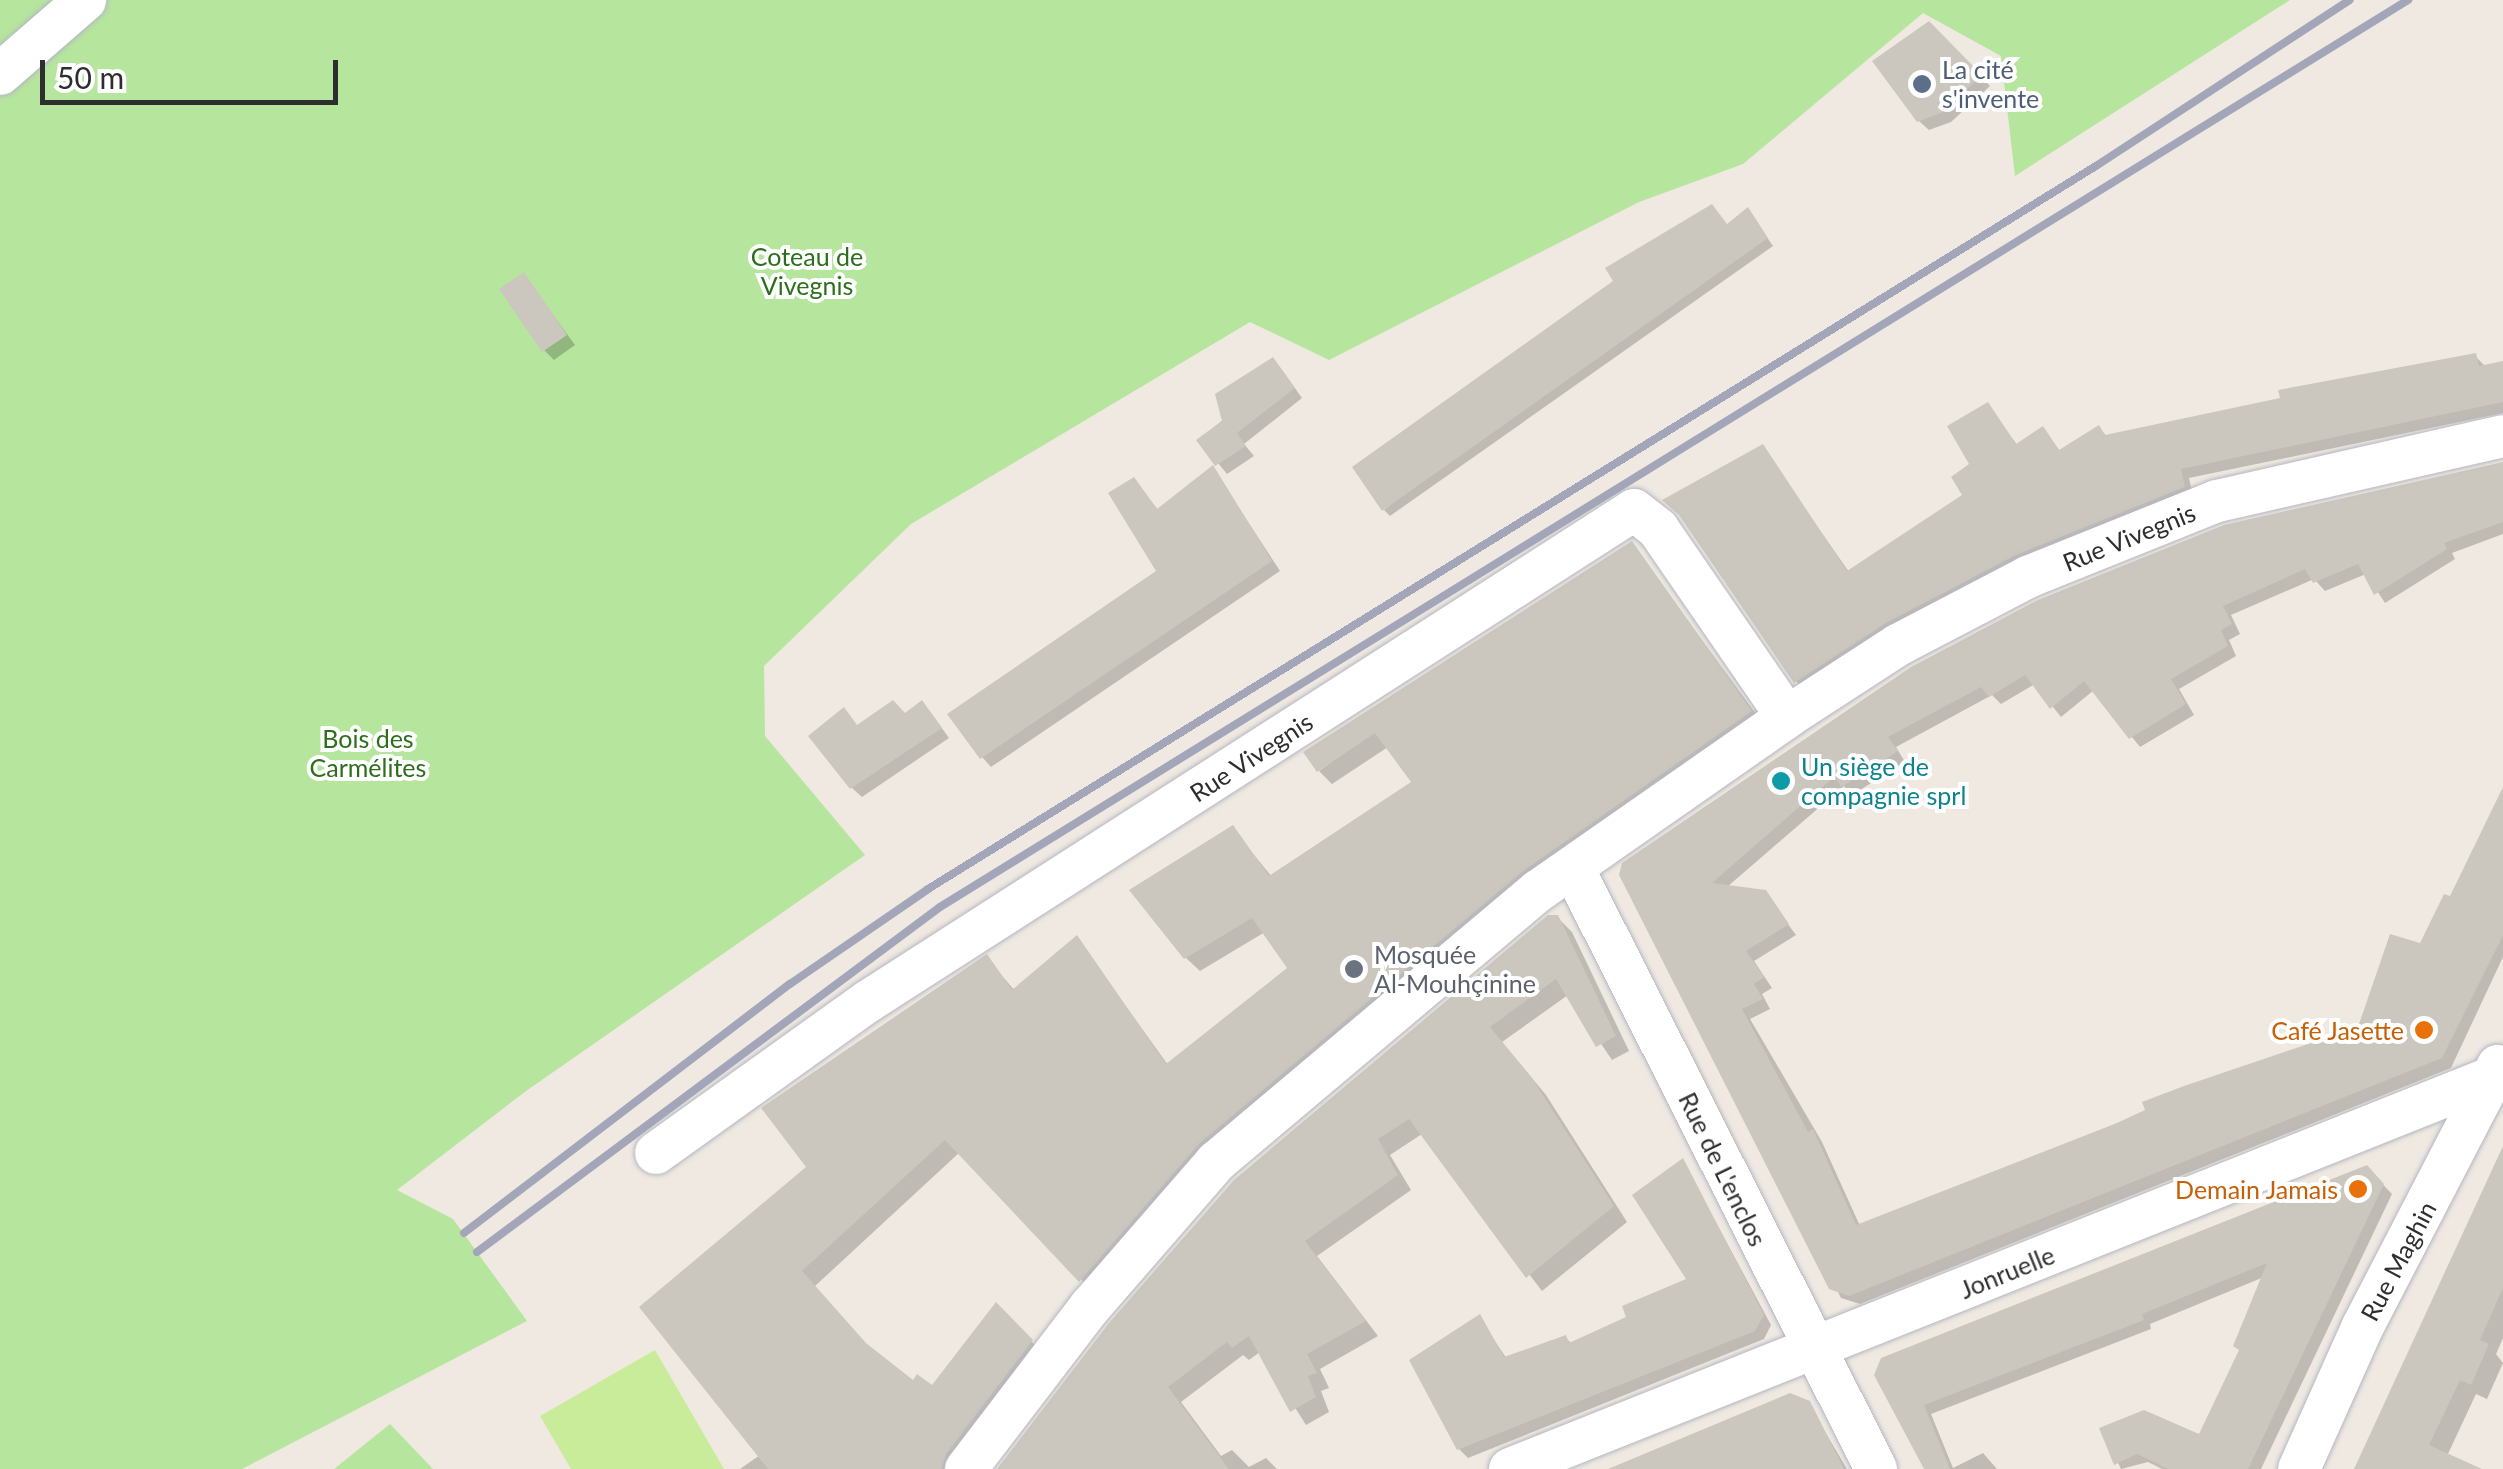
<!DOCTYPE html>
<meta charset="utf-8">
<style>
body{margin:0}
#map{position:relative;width:2503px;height:1469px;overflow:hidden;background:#efe9e1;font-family:Lato,sans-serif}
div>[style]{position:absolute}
.green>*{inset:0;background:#b6e59e}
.pitch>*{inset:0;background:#c9ec9a}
.shadow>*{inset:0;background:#0003}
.building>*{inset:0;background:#cbc7bf}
.roads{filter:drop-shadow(0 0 2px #b4b7c1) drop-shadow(0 0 2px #b4b7c1)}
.minor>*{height:42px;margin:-21px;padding:0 21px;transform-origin:21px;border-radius:21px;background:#fff}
.rail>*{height:8px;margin:-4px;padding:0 4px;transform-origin:4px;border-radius:4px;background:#a3a6b8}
.dots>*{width:28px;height:28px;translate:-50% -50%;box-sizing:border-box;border:5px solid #fff;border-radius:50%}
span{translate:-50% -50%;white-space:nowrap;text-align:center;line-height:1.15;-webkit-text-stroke:8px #fff;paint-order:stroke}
.service-label{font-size:25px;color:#4e5e75}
.left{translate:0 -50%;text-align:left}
.park-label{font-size:25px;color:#2c6e1b}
.street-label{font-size:25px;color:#2e2e2e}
.culture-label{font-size:25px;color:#0d838f}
.worship-label{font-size:25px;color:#5b616d}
.food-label{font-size:25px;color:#c56008}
.right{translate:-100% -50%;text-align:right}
.scale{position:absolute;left:40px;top:60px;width:298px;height:45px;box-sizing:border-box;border:5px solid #2e2e2e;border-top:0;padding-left:12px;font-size:30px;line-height:35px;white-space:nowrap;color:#2e2e2e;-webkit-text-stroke:8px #fff;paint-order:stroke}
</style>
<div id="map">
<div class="green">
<div style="clip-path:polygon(0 0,2290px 0,2015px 176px,2001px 56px,1923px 13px,1743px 164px,1639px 202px,1329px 360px,1250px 322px,911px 524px,764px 666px,765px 736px,865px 855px,526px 1091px,397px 1190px,453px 1219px,527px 1321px,242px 1469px,0 1469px)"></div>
<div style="clip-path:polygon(390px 1424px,433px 1469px,334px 1469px)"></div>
</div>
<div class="pitch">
<div style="clip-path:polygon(655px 1350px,724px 1469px,571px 1469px,540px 1416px)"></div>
</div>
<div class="shadow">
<div style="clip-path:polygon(1929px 24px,1990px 86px,1951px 122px,1929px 130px,1919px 121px)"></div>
<div style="clip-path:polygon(1748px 210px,1773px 246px,1390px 516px,1384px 510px)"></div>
<div style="clip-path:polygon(524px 275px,575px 345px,554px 360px,544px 350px)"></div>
<div style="clip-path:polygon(2475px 356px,2485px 366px,2503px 364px,2503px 413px,2189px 478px,2193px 496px,1805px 691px,1796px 681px,1762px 447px,1849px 572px,1966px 496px,1987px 405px,2018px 446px,2042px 429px,2060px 451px,2098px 428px,2108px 437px)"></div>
<div style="clip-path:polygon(1282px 370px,1302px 398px,1244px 444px,1254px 456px,1227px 474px,1199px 440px)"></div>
<div style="clip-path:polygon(2503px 464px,2503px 534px,2452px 553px,2455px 559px,2385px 603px,2366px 574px,2325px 591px,2314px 579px,2231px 615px,2240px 634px,2229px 640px,2236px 656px,2179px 689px,2194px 715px,2140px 747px,2094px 690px,2061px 717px,2035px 684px,2001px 704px,1992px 695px,1896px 747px,1905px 762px,1852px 795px,1844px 786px,1727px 887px,1764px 892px,1796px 935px,1754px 961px,1772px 988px,1762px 994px,1770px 1009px,1750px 1019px,1822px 1142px,1860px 1226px,2360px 1029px,2452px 900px,2503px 788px,2503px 957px,2451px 1068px,1860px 1304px,1841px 1298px,1624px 864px,1912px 669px)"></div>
<div style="clip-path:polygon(1213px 468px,1280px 571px,991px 767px,982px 757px,1160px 571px,1134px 480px,1159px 511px)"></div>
<div style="clip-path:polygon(1632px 544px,1764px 725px,1536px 885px,1094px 1293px,960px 1152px,814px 1287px,870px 1349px,913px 1383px,933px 1389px,996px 1306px,1045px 1355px,959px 1469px,740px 1469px,760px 1455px,810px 1167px,987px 958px,1015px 991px,1077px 938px,1168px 1065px,1290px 968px,1265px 932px,1200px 971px,1186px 958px,1232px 828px,1272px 877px,1414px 783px,1388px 747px,1332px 784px,1319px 771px)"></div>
<div style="clip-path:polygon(931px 713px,949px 738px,862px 797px,852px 788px,858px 727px)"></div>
<div style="clip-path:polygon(1557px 917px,1572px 932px,1629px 1051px,1612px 1060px,1568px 995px,1502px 1042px,1546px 1095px,1627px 1222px,1542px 1291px,1422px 1134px,1390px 1155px,1411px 1190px,1317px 1256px,1378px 1336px,1320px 1369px,1329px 1388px,1321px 1391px,1329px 1412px,1306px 1425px,1260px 1352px,1249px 1360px,1243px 1355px,1181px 1402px,1221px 1456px,1232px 1450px,1249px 1467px,1266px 1458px,1277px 1469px,1001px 1469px)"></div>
<div style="clip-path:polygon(2503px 1159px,2503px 1338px,2496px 1354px,2503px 1363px,2487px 1399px,2476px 1394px,2447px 1456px,2476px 1469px,2358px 1469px)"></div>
<div style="clip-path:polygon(1683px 1161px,1771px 1325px,1764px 1339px,1468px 1458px,1459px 1449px,1479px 1318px,1507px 1359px,1566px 1338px,1572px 1344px,1629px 1319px,1689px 1280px)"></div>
<div style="clip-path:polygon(2367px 1168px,2392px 1194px,2261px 1469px,2162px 1469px,2148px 1462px,2121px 1469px,2102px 1429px,2200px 1437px,2241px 1351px,2264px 1277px,2150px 1324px,2151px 1329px,1931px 1414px,1953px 1468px,1983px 1453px,1997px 1469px,1926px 1469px,1877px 1375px)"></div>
<div style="clip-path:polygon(1808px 1403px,1847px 1469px,1609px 1469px)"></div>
</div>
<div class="building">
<div style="clip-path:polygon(1929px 21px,1982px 75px,1941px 113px,1917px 122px,1872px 61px)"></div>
<div style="clip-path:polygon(1712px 204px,1727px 224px,1748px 207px,1768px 238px,1382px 511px,1352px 467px,1613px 281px,1605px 268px)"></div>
<div style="clip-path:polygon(524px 272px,567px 335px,542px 352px,499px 289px)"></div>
<div style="clip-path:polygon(2476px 353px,2479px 366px,2503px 361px,2503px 402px,2181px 469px,2185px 487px,2016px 555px,1886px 623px,1794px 683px,1679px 515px,1662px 500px,1763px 444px,1847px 571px,1962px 495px,1951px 477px,1969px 464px,1947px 426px,1988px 402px,2016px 444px,2043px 426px,2059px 450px,2099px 425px,2105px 435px,2280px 398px,2278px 390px)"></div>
<div style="clip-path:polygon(1273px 357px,1295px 388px,1237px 433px,1246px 446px,1215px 466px,1196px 440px,1222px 421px,1215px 394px)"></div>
<div style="clip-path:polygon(2503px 462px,2503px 522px,2444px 543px,2447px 549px,2374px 595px,2358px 564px,2313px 583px,2305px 569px,2223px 606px,2232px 624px,2221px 630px,2228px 646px,2171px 679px,2186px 704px,2129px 739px,2084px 681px,2050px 709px,2025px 675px,1989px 697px,1981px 687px,1888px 737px,1898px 751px,1841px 787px,1835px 776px,1712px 883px,1766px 890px,1789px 924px,1746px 951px,1764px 977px,1754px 984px,1763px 999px,1742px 1009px,1808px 1132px,1813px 1129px,1856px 1225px,2117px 1123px,2145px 1110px,2142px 1102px,2184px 1086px,2358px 1027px,2390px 934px,2420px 943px,2444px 894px,2450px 896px,2503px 787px,2503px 935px,2442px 1058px,1849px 1296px,1829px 1289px,1619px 875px,1622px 863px,1911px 667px,2038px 600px,2224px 525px)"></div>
<div style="clip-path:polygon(1213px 465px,1272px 561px,980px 759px,947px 714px,1156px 571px,1108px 493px,1134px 477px,1157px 509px)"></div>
<div style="clip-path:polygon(1632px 541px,1752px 711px,1522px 872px,1200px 1143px,1079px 1282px,945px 1140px,802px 1271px,866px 1343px,913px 1380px,917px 1374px,932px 1385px,996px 1302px,1033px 1340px,946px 1454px,942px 1469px,768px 1469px,639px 1307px,806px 1167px,761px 1108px,987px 954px,1012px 990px,1077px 935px,1166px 1064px,1287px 968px,1252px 918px,1184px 959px,1129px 890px,1233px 825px,1269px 876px,1411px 782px,1375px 733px,1317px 772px,1303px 752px)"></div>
<div style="clip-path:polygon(893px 700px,905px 713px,922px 700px,942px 728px,850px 789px,808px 736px,844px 707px,857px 725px)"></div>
<div style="clip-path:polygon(1548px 915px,1558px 915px,1616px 1036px,1596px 1047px,1556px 979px,1490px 1027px,1532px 1078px,1614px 1206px,1526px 1278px,1409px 1119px,1378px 1139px,1398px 1175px,1305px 1241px,1366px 1321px,1307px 1354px,1317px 1373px,1308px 1376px,1316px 1397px,1290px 1412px,1249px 1336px,1232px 1348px,1227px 1342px,1168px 1387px,1229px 1469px,997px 1469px,1109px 1323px,1234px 1180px)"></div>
<div style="clip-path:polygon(2503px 1146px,2503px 1288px,2480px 1340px,2489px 1344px,2471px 1385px,2460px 1380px,2429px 1445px,2482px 1469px,2354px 1469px)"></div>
<div style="clip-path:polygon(1683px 1158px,1764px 1315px,1755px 1331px,1457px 1450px,1409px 1360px,1480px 1314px,1504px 1357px,1566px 1335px,1569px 1343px,1626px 1317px,1622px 1306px,1686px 1279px,1632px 1195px)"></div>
<div style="clip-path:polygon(2367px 1165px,2384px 1184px,2248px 1469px,2168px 1469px,2137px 1454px,2114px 1465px,2099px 1428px,2144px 1410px,2199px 1434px,2239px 1350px,2233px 1346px,2267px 1263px,2142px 1314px,2144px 1320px,1924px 1405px,1950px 1469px,1924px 1469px,1874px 1375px,1881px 1358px)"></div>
<div style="clip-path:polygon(1790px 1393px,1810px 1401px,1844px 1469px,1608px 1469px)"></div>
</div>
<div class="roads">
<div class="minor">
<div style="left:0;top:74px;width:113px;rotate:-41deg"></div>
<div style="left:1573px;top:868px;width:673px;rotate:63.24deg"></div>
<div style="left:656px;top:1153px;width:259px;rotate:-35.6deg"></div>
<div style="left:867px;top:1002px;width:911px;rotate:-32.68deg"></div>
<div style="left:1634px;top:510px;width:31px;rotate:38deg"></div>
<div style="left:1658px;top:529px;width:228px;rotate:55.5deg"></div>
<div style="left:966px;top:1469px;width:204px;rotate:-52.6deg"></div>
<div style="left:1090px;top:1307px;width:192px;rotate:-49deg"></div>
<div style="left:1216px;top:1162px;width:421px;rotate:-40.1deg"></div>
<div style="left:1538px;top:891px;width:304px;rotate:-34.9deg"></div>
<div style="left:1787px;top:717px;width:132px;rotate:-33deg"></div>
<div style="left:1898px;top:645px;width:147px;rotate:-27.6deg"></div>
<div style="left:2028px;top:577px;width:204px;rotate:-21.9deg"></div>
<div style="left:2217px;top:501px;width:293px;rotate:-12.8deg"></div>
<div style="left:1510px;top:1469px;width:1069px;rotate:-21.74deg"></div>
<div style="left:2299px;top:1469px;width:157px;rotate:-65.9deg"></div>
<div style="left:2363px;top:1326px;width:293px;rotate:-62.6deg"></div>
</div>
</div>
<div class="rail">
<div style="left:464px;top:1233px;width:410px;rotate:-37.4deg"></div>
<div style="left:790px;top:984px;width:168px;rotate:-34.5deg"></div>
<div style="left:928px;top:889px;width:1374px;rotate:-31.76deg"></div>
<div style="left:2096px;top:166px;width:303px;rotate:-33.2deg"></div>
<div style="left:477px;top:1252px;width:577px;rotate:-36.69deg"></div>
<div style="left:940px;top:907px;width:1726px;rotate:-31.71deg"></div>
</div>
<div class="dots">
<div style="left:1922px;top:84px;background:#5c6f8a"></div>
<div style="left:1781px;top:781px;background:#0f9aa8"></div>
<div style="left:1354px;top:969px;background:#6b7280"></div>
<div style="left:2424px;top:1030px;background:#e8710a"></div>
<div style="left:2358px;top:1189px;background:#e8710a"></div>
</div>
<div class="service-label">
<span class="left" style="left:1942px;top:84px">La cité<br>s'invente</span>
</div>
<div class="park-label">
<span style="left:807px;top:271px">Coteau de<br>Vivegnis</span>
<span style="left:368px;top:753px">Bois des<br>Carmélites</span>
</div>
<div class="street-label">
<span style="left:2129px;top:537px;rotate:-22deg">Rue Vivegnis</span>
<span style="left:1251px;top:757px;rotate:-33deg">Rue Vivegnis</span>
<span style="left:1723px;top:1169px;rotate:64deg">Rue de L'enclos</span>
<span style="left:2398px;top:1261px;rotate:-62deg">Rue Maghin</span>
<span style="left:2007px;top:1272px;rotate:-22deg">Jonruelle</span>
</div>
<div class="culture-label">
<span class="left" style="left:1801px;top:781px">Un siège de<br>compagnie sprl</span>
</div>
<div class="worship-label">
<span class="left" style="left:1374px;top:969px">Mosquée<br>Al-Mouhçinine</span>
</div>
<div class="food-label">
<span class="right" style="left:2404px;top:1030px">Café Jasette</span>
<span class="right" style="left:2338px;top:1189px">Demain Jamais</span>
</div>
<div class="scale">50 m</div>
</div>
